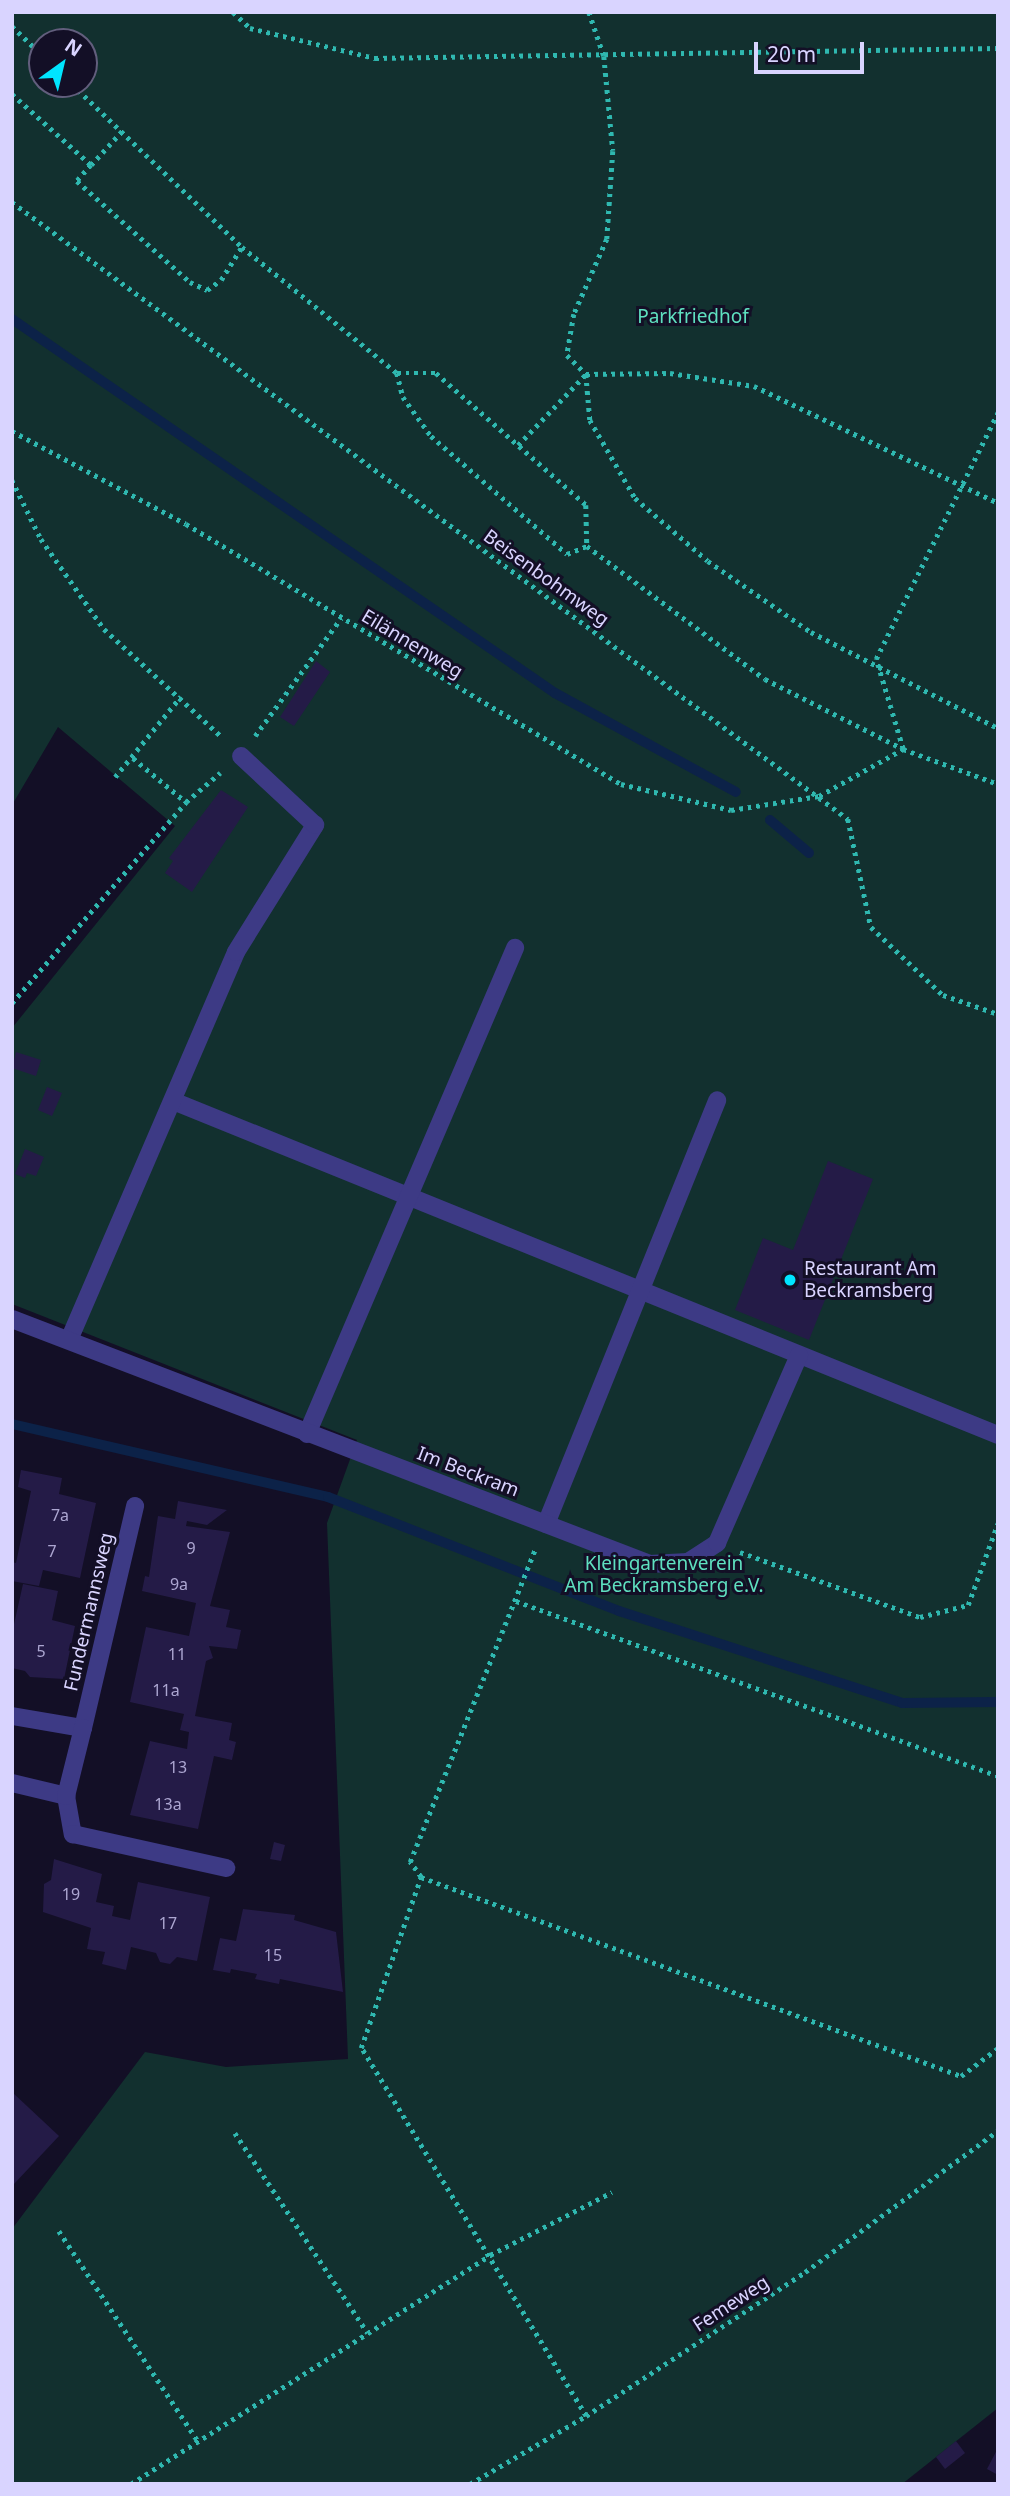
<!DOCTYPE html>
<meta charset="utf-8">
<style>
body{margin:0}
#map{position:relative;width:1010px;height:2496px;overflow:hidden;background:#130f26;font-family:"Noto Sans",sans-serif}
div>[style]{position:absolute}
.green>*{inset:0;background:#12302f}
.stream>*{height:10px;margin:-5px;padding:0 5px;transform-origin:5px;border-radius:5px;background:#0c2248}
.building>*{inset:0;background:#241b47}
.path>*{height:4.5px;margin-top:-2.25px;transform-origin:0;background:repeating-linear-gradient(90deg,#2fb8b0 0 3.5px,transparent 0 8.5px)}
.lane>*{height:18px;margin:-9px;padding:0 9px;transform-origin:9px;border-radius:9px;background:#3d3a85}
.street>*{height:18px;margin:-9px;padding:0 9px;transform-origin:9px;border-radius:9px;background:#3d3a85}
.dots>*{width:19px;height:19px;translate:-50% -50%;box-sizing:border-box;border:4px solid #130f26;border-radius:50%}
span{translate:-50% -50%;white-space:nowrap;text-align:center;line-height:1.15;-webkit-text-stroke:6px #130f26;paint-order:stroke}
.number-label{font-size:16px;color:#aca6d1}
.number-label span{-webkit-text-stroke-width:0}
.park-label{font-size:19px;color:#5fe0c0}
.street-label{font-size:19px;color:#d9d4ff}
.poi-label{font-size:19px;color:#d9d4ff}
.left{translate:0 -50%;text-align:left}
.frame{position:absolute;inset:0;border:14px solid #d9d4ff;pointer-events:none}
.north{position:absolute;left:28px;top:28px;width:70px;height:70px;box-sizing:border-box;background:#130f26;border:2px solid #625e7d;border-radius:50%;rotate:34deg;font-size:19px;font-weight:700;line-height:28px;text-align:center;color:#d9d4ff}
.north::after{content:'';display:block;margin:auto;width:24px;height:32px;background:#00e5ff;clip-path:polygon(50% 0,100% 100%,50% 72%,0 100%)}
.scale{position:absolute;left:754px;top:42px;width:110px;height:32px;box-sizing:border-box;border:4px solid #d9d4ff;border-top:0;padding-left:9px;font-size:21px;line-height:24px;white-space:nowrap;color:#d9d4ff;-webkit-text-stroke:5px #130f26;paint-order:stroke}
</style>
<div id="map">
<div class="green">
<div style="clip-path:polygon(evenodd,12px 12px,998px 12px,998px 2408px,902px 2484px,12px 2484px,12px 2229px,145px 2052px,226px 2067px,348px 2059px,327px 1523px,357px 1440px,12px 1304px,12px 1028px,175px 826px,58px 727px,12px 805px,12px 12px,42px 42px,84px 42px,84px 84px,42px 84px,42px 42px)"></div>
</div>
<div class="stream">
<div style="left:12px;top:319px;width:659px;rotate:34.56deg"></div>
<div style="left:555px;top:693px;width:206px;rotate:28.7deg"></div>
<div style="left:770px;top:820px;width:51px;rotate:40.2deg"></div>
<div style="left:12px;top:1424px;width:324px;rotate:13deg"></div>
<div style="left:328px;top:1497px;width:313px;rotate:21.4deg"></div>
<div style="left:619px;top:1611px;width:298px;rotate:18deg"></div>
<div style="left:902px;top:1703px;width:96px;rotate:-0.6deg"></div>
</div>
<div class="building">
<div style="clip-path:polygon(316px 661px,330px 672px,294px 726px,280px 717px)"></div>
<div style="clip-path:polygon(221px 790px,248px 807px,192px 892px,165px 873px,173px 861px,169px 858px)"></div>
<div style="clip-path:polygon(16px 1052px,41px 1060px,36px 1076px,12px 1068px)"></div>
<div style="clip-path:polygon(47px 1087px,62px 1093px,52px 1116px,38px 1110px)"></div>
<div style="clip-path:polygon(25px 1149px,44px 1157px,36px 1176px,27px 1173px,25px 1178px,15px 1174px)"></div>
<div style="clip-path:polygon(828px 1161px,873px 1179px,809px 1340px,735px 1310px,763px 1238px,793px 1250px)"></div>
<div style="clip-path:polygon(21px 1470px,62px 1478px,59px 1494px,96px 1503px,80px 1578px,43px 1570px,39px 1586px,12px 1581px,12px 1562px,16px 1563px,31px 1491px,18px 1487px)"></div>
<div style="clip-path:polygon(178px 1501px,227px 1510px,207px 1525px,187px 1521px,186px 1526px,230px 1532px,210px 1606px,230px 1610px,226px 1627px,241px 1630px,237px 1649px,209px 1646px,213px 1658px,206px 1661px,195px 1716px,232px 1723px,229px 1740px,236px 1742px,232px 1760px,214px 1756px,198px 1829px,130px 1815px,150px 1741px,187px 1749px,189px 1732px,180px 1730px,184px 1714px,130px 1702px,146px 1627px,189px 1636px,196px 1603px,142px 1591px,145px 1576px,149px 1577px,158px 1516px,175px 1519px)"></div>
<div style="clip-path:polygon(23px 1584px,58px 1591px,52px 1620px,75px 1626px,64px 1679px,30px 1677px,25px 1671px,12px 1668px,12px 1633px)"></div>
<div style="clip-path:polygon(274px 1842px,285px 1845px,281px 1861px,270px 1859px)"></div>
<div style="clip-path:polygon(54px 1859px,102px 1874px,96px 1902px,114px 1906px,112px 1916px,130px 1920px,138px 1882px,210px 1897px,197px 1961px,177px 1957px,170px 1964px,160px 1962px,156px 1953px,131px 1947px,126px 1970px,102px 1964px,105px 1952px,87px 1949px,91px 1928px,43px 1912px,44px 1884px,51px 1880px)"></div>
<div style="clip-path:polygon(243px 1909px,295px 1915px,294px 1920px,336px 1932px,343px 1992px,280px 1979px,279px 1984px,255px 1979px,257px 1974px,231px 1969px,230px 1973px,213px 1970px,220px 1938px,236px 1941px)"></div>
<div style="clip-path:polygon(12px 2092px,59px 2136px,14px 2184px,12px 2182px)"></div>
<div style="clip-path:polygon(956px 2441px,965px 2453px,945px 2469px,936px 2457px)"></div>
<div style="clip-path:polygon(998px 2448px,998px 2475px,987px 2469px)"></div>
</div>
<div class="path">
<div style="left:233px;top:12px;width:23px;rotate:43deg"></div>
<div style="left:250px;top:28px;width:129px;rotate:13.5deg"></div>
<div style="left:375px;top:58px;width:623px;rotate:-0.92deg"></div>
<div style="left:589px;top:12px;width:46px;rotate:71.2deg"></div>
<div style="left:604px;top:56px;width:95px;rotate:84.6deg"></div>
<div style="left:613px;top:151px;width:88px;rotate:93.9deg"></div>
<div style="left:607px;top:239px;width:82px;rotate:113.7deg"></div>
<div style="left:574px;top:314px;width:42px;rotate:99.7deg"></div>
<div style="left:567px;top:355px;width:27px;rotate:45deg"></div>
<div style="left:586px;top:374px;width:46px;rotate:85deg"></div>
<div style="left:590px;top:420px;width:90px;rotate:60deg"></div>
<div style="left:635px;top:498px;width:96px;rotate:40.8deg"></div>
<div style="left:708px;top:561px;width:125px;rotate:34.6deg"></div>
<div style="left:811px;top:632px;width:210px;rotate:27.2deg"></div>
<div style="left:12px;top:26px;width:42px;rotate:44deg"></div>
<div style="left:72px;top:84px;width:236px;rotate:43.8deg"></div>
<div style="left:242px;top:247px;width:200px;rotate:39.1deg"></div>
<div style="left:397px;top:373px;width:39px"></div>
<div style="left:436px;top:373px;width:200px;rotate:41.3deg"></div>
<div style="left:586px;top:505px;width:41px;rotate:88.6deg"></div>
<div style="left:587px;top:546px;width:222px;rotate:36.8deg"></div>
<div style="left:765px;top:679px;width:155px;rotate:26.9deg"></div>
<div style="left:903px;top:749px;width:101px;rotate:20.2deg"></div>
<div style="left:12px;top:94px;width:106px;rotate:41.9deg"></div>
<div style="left:91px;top:165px;width:21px;rotate:131deg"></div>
<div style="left:77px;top:181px;width:152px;rotate:41.8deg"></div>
<div style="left:190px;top:282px;width:19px;rotate:25deg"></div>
<div style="left:207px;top:290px;width:17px;rotate:-36deg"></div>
<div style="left:221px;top:280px;width:39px;rotate:-58deg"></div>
<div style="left:91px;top:165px;width:46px;rotate:-47.6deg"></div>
<div style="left:12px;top:202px;width:1039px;rotate:36.43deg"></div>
<div style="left:848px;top:819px;width:110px;rotate:78deg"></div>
<div style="left:871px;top:927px;width:99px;rotate:43.4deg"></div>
<div style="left:943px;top:995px;width:58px;rotate:19.1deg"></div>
<div style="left:397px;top:373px;width:25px;rotate:76deg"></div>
<div style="left:403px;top:397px;width:48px;rotate:54.3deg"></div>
<div style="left:431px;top:436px;width:180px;rotate:40.9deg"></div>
<div style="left:567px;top:554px;width:22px;rotate:-22deg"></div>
<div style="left:12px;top:431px;width:197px;rotate:28.1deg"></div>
<div style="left:186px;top:524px;width:507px;rotate:30.87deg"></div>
<div style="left:621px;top:784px;width:113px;rotate:13.3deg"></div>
<div style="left:731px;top:810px;width:89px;rotate:-9deg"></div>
<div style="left:819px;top:796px;width:96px;rotate:-29.2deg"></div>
<div style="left:903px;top:749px;width:94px;rotate:-106.7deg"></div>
<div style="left:876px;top:659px;width:275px;rotate:-63.7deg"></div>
<div style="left:518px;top:445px;width:98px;rotate:-46.2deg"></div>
<div style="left:586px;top:374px;width:84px;rotate:-0.7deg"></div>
<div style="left:670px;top:373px;width:85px;rotate:8.8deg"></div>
<div style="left:754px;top:386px;width:271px;rotate:25.6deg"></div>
<div style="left:12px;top:480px;width:66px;rotate:63.8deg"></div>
<div style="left:41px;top:539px;width:110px;rotate:55deg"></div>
<div style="left:104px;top:629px;width:161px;rotate:42.5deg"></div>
<div style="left:255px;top:736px;width:146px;rotate:-53.9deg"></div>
<div style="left:133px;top:758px;width:69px;rotate:39.7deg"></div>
<div style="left:115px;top:777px;width:104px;rotate:-50.8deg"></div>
<div style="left:12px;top:1003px;width:266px;rotate:-49.1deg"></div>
<div style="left:186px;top:802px;width:45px;rotate:-40.5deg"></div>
<div style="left:740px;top:1552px;width:191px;rotate:19.9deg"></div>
<div style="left:920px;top:1617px;width:49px;rotate:-14deg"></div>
<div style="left:968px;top:1605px;width:87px;rotate:-69.9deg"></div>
<div style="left:516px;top:1601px;width:513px;rotate:19.95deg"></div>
<div style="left:421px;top:1877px;width:19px;rotate:-126deg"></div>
<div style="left:410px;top:1862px;width:337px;rotate:-68.2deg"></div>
<div style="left:235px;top:2133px;width:240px;rotate:56.4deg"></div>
<div style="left:59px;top:2231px;width:252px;rotate:56.5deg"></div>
<div style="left:586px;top:2416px;width:431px;rotate:-121.4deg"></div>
<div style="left:361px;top:2048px;width:181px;rotate:-70.7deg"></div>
<div style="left:421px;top:1877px;width:576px;rotate:20.23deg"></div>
<div style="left:961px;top:2076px;width:46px;rotate:-37.1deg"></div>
<div style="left:131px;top:2484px;width:426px;rotate:-32.5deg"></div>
<div style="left:490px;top:2255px;width:137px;rotate:-27.3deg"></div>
<div style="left:470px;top:2484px;width:134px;rotate:-30.4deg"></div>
<div style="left:586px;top:2416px;width:262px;rotate:-33.3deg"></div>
<div style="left:805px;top:2272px;width:239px;rotate:-36.2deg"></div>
</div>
<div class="lane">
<div style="left:173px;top:1101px;width:890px;rotate:22.04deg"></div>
<div style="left:69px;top:1340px;width:422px;rotate:-66.7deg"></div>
<div style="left:236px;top:952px;width:150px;rotate:-58.1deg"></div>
<div style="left:315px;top:825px;width:101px;rotate:-137deg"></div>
<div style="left:307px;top:1434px;width:529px;rotate:-66.83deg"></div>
<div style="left:546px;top:1524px;width:457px;rotate:-68deg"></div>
</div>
<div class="street">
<div style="left:12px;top:1319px;width:683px;rotate:21.01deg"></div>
<div style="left:650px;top:1564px;width:38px;rotate:-3deg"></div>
<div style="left:688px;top:1562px;width:35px;rotate:-33deg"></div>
<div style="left:717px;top:1543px;width:205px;rotate:-66.4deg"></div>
<div style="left:12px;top:1716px;width:72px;rotate:9.6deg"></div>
<div style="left:83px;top:1728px;width:228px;rotate:-76.8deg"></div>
<div style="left:12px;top:1783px;width:56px;rotate:13.5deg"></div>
<div style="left:66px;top:1796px;width:39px;rotate:80deg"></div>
<div style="left:73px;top:1834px;width:157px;rotate:12.5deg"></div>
<div style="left:66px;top:1796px;width:70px;rotate:-76deg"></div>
</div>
<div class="dots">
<div style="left:790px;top:1280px;background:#00e5ff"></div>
</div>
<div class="number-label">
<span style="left:60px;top:1515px">7a</span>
<span style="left:191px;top:1548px">9</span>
<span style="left:52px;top:1551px">7</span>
<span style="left:179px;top:1584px">9a</span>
<span style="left:41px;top:1651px">5</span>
<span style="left:177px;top:1654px">11</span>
<span style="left:166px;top:1690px">11a</span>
<span style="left:178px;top:1767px">13</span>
<span style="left:168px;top:1804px">13a</span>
<span style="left:71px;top:1894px">19</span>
<span style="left:168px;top:1923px">17</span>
<span style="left:273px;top:1955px">15</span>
</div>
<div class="park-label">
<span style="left:693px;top:317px">Parkfriedhof</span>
<span style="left:664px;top:1575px">Kleingartenverein<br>Am Beckramsberg e.V.</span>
</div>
<div class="street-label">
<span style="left:546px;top:578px;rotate:36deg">Beisenbohmweg</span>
<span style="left:412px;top:644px;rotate:31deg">Eilännenweg</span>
<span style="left:468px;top:1472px;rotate:21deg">Im Beckram</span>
<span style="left:89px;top:1612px;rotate:-77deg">Fundermannsweg</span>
<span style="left:731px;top:2304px;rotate:-33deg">Femeweg</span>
</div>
<div class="poi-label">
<span class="left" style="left:804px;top:1280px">Restaurant Am<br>Beckramsberg</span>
</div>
<div class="frame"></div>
<div class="north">N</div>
<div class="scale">20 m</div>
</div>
